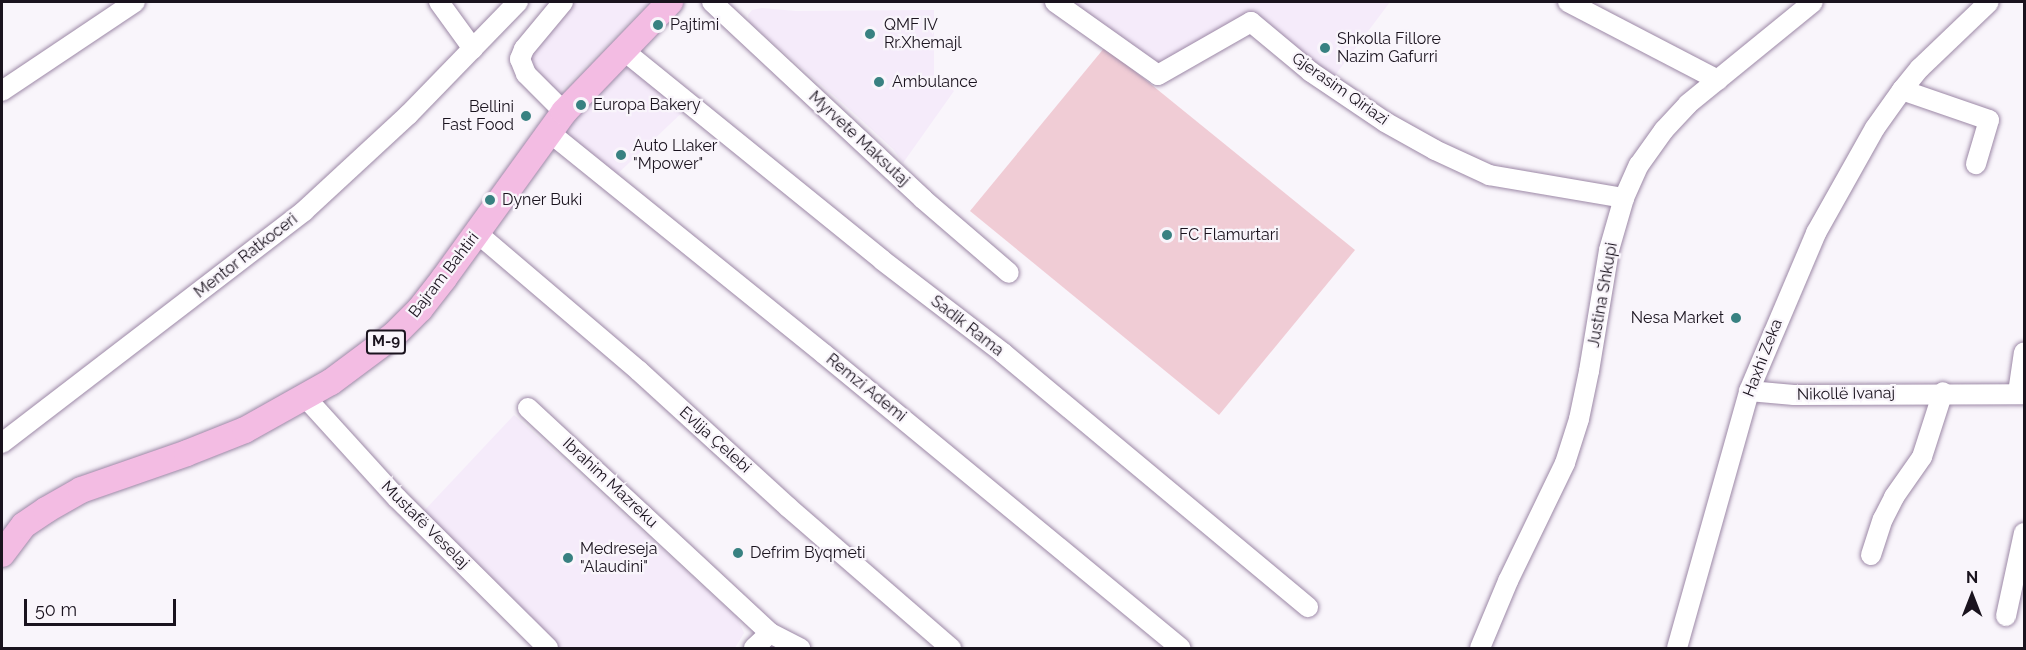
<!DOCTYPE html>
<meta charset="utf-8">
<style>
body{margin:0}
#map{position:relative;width:2026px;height:650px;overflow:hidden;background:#f9f5fb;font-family:Raleway,sans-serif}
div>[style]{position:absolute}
.built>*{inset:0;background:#f5ebfa}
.green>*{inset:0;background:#f0ccd5}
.roads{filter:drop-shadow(0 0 2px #9c88a6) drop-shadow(0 0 2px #9c88a6)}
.minor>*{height:20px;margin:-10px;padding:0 10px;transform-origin:10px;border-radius:10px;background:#fff}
.major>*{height:26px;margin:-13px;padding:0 13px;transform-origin:13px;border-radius:13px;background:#f3bce3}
.dots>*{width:16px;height:16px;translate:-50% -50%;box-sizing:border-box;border:3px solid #f9f5fb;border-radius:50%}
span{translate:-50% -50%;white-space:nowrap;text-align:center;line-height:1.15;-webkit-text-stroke:4.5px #f9f5fb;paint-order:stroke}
.shield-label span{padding:2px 4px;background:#f9f5fb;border:2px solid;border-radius:4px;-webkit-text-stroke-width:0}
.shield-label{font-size:15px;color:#1a131e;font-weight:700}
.poi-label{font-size:16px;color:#1a131e}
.left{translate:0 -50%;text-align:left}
.right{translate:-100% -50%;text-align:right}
.street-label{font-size:16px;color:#1a131e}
.frame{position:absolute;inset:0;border:3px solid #1a131e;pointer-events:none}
.north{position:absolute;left:1942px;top:566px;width:60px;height:60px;-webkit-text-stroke:4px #f9f5fb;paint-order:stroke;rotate:0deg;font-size:16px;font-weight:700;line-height:24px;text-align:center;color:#1a131e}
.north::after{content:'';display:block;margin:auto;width:21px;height:27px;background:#1a131e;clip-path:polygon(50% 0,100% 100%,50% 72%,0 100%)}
.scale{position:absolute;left:24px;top:599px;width:152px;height:27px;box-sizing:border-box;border:3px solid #1a131e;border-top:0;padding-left:8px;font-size:18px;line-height:21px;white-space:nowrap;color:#1a131e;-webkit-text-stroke:4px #f9f5fb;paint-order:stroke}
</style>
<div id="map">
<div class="built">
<div style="clip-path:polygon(573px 2px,649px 2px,557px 95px,540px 79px,542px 75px,526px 59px)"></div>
<div style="clip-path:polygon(1066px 2px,1390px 2px,1333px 78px,1251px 13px,1156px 67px)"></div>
<div style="clip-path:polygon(762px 8px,796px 11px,934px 10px,934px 76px,954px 91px,903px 163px,893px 149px,848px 108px,749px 22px,748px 15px,752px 10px)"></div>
<div style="clip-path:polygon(623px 50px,688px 107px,610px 181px,549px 132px)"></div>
<div style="clip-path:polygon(514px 415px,737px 617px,744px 633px,735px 648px,556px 648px,422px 513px)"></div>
</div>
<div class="green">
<div style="clip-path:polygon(1105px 47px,1355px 250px,1219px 415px,970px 211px)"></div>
</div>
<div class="roads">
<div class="minor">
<div style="left:439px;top:2px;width:58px;rotate:54.1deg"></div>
<div style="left:563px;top:2px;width:61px;rotate:129.7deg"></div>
<div style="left:524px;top:49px;width:11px;rotate:112deg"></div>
<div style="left:520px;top:59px;width:16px;rotate:68deg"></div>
<div style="left:526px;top:74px;width:54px;rotate:45deg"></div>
<div style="left:712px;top:2px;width:289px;rotate:43deg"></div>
<div style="left:923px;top:199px;width:113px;rotate:40.7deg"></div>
<div style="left:1055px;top:2px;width:126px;rotate:35.3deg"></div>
<div style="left:1158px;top:75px;width:107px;rotate:-29.7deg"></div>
<div style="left:1251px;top:22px;width:78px;rotate:39.8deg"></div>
<div style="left:1311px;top:72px;width:89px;rotate:34deg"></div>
<div style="left:1385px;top:122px;width:57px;rotate:29.2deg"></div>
<div style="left:1435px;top:150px;width:60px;rotate:24.8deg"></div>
<div style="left:1489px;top:175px;width:137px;rotate:9.7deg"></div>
<div style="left:1568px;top:2px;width:169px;rotate:27.5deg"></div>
<div style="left:623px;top:50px;width:333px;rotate:39deg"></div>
<div style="left:882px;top:260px;width:153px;rotate:37.5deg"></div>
<div style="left:1003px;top:353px;width:397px;rotate:39.8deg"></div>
<div style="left:1902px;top:90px;width:92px;rotate:19deg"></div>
<div style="left:1989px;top:120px;width:46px;rotate:106.5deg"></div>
<div style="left:2px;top:91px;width:160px;rotate:-33.8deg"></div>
<div style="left:549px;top:132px;width:353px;rotate:38.9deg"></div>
<div style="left:824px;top:354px;width:462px;rotate:39.5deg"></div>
<div style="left:477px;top:233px;width:213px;rotate:40.4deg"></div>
<div style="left:639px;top:371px;width:202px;rotate:42.4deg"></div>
<div style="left:788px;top:507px;width:216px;rotate:40.9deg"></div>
<div style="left:1749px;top:391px;width:45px;rotate:5.1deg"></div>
<div style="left:1794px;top:395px;width:230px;rotate:-0.2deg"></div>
<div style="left:2018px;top:393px;width:41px;rotate:-81.7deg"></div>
<div style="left:305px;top:397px;width:137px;rotate:47.7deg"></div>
<div style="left:397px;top:498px;width:213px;rotate:44.8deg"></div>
<div style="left:528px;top:408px;width:330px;rotate:42.9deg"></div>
<div style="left:770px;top:633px;width:22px;rotate:137deg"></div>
<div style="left:2px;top:443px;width:381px;rotate:-37.5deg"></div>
<div style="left:304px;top:211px;width:142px;rotate:-42.7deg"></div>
<div style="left:408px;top:115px;width:158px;rotate:-45.8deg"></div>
<div style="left:1871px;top:555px;width:38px;rotate:-72deg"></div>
<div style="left:1883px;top:519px;width:25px;rotate:-63deg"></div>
<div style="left:1894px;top:497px;width:49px;rotate:-55deg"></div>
<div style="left:1922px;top:457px;width:68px;rotate:-72.1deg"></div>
<div style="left:2006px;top:616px;width:85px;rotate:-77.8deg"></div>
<div style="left:770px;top:633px;width:34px;rotate:27deg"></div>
<div style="left:1480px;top:648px;width:73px;rotate:-67.3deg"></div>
<div style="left:1508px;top:581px;width:131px;rotate:-64.2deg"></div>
<div style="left:1565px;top:463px;width:46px;rotate:-72.3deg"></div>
<div style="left:1579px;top:419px;width:49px;rotate:-78.2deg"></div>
<div style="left:1589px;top:371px;width:123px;rotate:-80.6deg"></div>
<div style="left:1609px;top:250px;width:54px;rotate:-73.9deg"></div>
<div style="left:1624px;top:198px;width:36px;rotate:-66deg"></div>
<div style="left:1639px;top:165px;width:43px;rotate:-54.5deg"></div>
<div style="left:1664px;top:130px;width:35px;rotate:-47deg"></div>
<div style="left:1688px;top:104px;width:161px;rotate:-39.2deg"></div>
<div style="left:1677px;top:648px;width:267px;rotate:-74.3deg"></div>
<div style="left:1749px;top:391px;width:172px;rotate:-67deg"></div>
<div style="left:1816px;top:233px;width:120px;rotate:-60.7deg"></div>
<div style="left:1875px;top:128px;width:47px;rotate:-54.6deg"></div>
<div style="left:1902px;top:90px;width:28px;rotate:-51deg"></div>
<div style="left:1920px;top:68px;width:95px;rotate:-43.7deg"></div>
</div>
<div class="major">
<div style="left:2px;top:554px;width:36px;rotate:-53deg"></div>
<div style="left:24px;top:525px;width:27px;rotate:-34deg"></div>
<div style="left:46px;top:510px;width:40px;rotate:-29.7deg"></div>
<div style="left:81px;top:490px;width:112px;rotate:-19.2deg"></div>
<div style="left:187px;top:453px;width:62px;rotate:-21.6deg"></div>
<div style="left:245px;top:430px;width:98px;rotate:-29.2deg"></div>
<div style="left:331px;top:382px;width:79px;rotate:-36.7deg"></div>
<div style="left:394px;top:335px;width:37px;rotate:-45deg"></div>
<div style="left:420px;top:309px;width:39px;rotate:-52deg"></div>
<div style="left:444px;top:278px;width:205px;rotate:-54.1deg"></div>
<div style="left:564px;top:112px;width:153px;rotate:-46.1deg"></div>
</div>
</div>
<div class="dots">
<div style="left:658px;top:25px;background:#388181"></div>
<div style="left:870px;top:34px;background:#388181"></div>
<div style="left:1325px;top:48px;background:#388181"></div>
<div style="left:879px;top:82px;background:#388181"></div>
<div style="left:581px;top:105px;background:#388181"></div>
<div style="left:526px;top:116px;background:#388181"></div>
<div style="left:621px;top:155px;background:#388181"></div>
<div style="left:490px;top:200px;background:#388181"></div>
<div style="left:1167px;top:235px;background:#388181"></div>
<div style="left:1736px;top:318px;background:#388181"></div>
<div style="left:738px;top:553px;background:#388181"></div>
<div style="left:568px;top:558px;background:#388181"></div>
</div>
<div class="shield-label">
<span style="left:386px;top:342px">M-9</span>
</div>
<div class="poi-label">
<span class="left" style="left:670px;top:25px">Pajtimi</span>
<span class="left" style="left:884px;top:34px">QMF IV<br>Rr.Xhemajl</span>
<span class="left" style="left:1337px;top:48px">Shkolla Fillore<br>Nazim Gafurri</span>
<span class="left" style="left:892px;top:82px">Ambulance</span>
<span class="left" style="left:593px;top:105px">Europa Bakery</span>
<span class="right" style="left:514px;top:116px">Bellini<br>Fast Food</span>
<span class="left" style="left:633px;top:155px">Auto Llaker<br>"Mpower"</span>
<span class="left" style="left:502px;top:200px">Dyner Buki</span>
<span class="left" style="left:1179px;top:235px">FC Flamurtari</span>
<span class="right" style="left:1724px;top:318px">Nesa Market</span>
<span class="left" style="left:580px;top:558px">Medreseja<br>"Alaudini"</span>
<span class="left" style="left:750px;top:553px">Defrim Byqmeti</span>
</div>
<div class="street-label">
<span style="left:1340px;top:89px;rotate:35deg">Gjerasim Qiriazi</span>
<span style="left:859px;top:139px;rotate:43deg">Myrvete Maksutaj</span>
<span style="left:246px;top:256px;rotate:-38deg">Mentor Ratkoceri</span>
<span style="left:444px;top:275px;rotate:-52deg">Bajram Bahtiri</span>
<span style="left:1603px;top:295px;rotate:-80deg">Justina Shkupi</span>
<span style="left:967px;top:326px;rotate:38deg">Sadik Rama</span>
<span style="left:1763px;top:358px;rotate:-69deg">Haxhi Zeka</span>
<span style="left:866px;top:388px;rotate:39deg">Remzi Ademi</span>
<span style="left:1846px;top:394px;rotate:-1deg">Nikollë Ivanaj</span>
<span style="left:715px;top:440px;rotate:42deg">Evlija Çelebi</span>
<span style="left:610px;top:483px;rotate:43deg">Ibrahim Mazreku</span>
<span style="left:425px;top:525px;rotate:45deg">Mustafë Veselaj</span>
</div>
<div class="frame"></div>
<div class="north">N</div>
<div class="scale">50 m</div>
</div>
